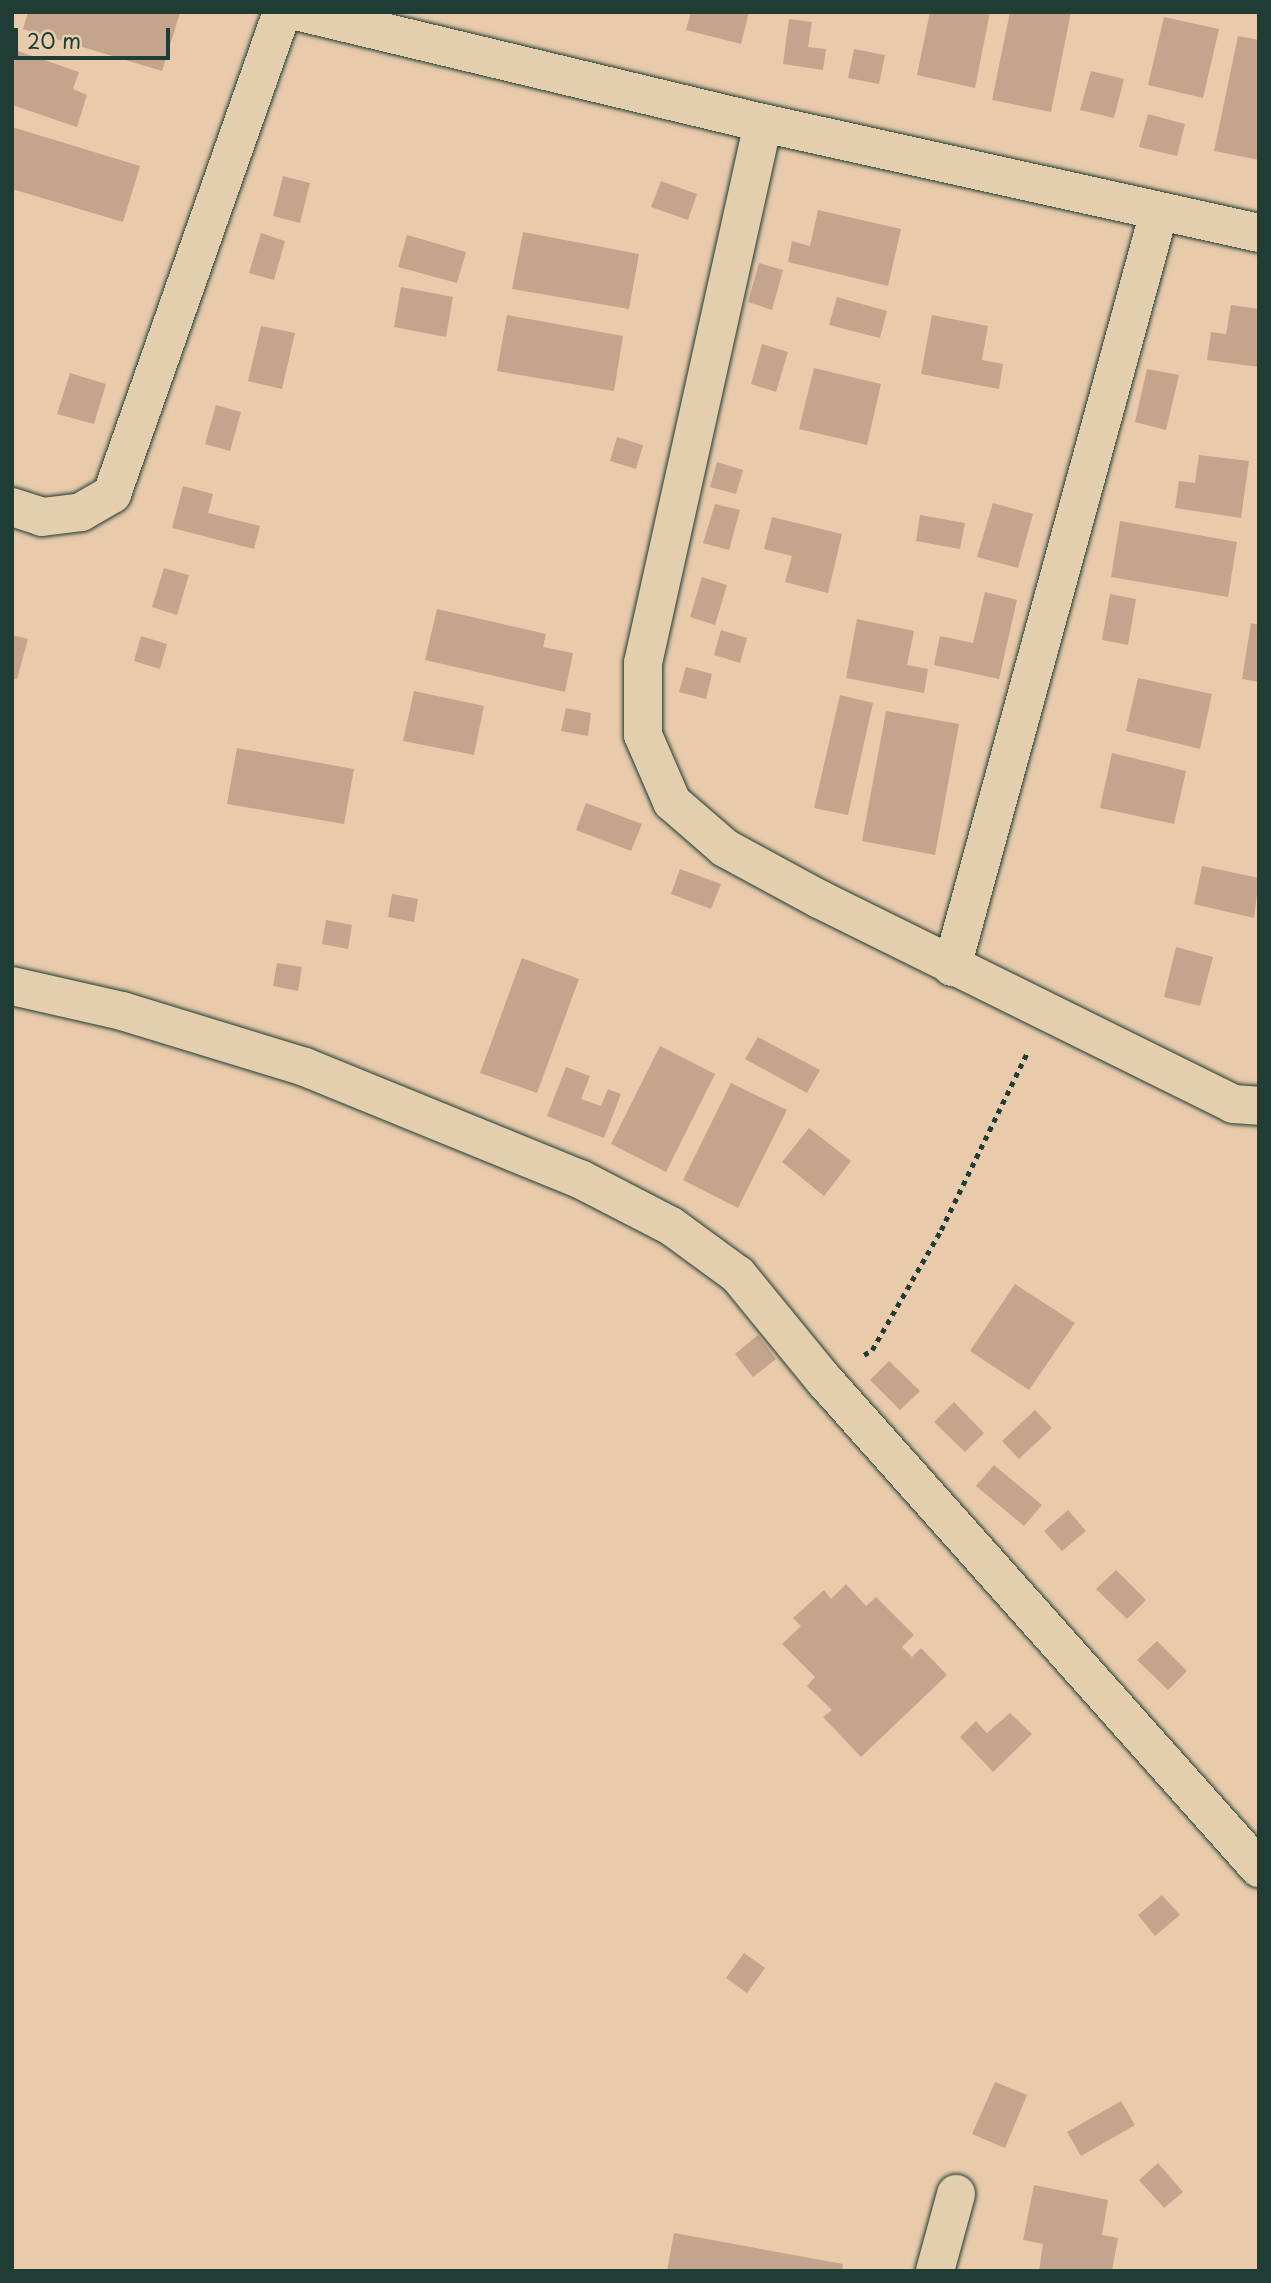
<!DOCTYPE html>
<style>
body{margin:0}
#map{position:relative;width:1271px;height:2283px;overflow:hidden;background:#e9cbac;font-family:"Playpen Sans",sans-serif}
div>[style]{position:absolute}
.building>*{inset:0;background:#c4a48d}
.path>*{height:4.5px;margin-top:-2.25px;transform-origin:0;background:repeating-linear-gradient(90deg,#1f3d34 0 5px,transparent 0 10px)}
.roads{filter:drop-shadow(0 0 2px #1f3d34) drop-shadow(0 0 2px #1f3d34)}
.street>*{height:38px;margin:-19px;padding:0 19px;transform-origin:19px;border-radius:19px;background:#e3cead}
span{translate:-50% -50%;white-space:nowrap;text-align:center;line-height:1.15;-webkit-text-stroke:7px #e3cead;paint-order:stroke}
.frame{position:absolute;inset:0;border:14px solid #1f3d34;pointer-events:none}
.scale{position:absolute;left:14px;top:28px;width:156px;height:32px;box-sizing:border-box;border:4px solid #1f3d34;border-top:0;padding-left:9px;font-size:21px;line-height:24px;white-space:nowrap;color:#1f3d34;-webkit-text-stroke:5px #e3cead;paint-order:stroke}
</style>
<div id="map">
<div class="building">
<div style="clip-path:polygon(28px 12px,176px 12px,180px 13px,162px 71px,23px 29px)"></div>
<div style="clip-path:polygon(691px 12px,749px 12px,741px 44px,686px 30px)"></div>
<div style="clip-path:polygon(930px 12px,990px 12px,975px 88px,917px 75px)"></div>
<div style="clip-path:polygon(1010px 12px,1071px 12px,1051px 112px,992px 100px)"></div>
<div style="clip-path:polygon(1164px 17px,1219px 29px,1203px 98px,1148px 85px)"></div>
<div style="clip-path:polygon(789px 19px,812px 22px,808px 47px,826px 49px,823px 70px,783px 64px)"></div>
<div style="clip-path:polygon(1238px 36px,1259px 40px,1259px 160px,1214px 151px)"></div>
<div style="clip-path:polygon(854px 49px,885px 55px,879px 84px,848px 78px)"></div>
<div style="clip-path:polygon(18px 51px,79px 72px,73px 89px,87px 95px,77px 127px,12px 105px,12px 68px)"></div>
<div style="clip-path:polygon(1091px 71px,1124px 79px,1114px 118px,1080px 110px)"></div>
<div style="clip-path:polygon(1148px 114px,1185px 124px,1177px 156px,1139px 147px)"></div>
<div style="clip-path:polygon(12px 127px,140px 166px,123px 222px,12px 189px)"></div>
<div style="clip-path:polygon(283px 176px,310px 183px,300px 223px,273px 216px)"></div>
<div style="clip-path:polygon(661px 181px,697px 194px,688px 220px,651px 207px)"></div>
<div style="clip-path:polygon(818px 210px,901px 229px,888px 286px,788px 262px,792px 241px,810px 246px)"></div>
<div style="clip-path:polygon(523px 232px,639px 254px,629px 309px,512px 289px)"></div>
<div style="clip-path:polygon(261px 233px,285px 241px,274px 280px,249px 273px)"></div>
<div style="clip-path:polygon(407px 235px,466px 252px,457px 283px,398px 267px)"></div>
<div style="clip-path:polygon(759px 263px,783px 270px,772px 310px,748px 302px)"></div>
<div style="clip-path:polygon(401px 287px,453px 297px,446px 337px,394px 327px)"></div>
<div style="clip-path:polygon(837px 297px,887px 311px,880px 338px,829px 325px)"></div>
<div style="clip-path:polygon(1231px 305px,1259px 309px,1259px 367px,1207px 360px,1211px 332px,1226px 334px)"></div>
<div style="clip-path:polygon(507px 315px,623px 336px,614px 391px,497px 371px)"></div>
<div style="clip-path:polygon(932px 315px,988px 326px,982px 360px,1003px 364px,999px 389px,921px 374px)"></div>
<div style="clip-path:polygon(261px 326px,295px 333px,282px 389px,248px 381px)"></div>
<div style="clip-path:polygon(762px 344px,788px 352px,776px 392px,751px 384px)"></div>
<div style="clip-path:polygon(814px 368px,881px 384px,867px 445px,799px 429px)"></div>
<div style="clip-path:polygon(1147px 369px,1179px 375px,1166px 430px,1135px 422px)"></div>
<div style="clip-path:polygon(70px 373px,106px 384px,94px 424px,57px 414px)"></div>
<div style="clip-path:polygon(216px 405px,241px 412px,230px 451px,205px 444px)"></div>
<div style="clip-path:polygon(617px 437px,643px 445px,636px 469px,610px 461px)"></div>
<div style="clip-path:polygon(1199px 455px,1249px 461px,1241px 518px,1175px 508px,1179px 481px,1195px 483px)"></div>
<div style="clip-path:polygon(717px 462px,743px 470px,736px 494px,710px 487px)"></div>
<div style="clip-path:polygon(183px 486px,213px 494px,208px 513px,260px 526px,254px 549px,172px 528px)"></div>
<div style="clip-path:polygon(993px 503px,1033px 514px,1018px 568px,977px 557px)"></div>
<div style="clip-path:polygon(715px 504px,740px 510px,729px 550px,703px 543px)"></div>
<div style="clip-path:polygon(920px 515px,965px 523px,960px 549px,916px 541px)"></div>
<div style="clip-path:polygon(772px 517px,842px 534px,828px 593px,785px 582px,792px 556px,764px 549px)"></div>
<div style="clip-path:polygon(1120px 521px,1237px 542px,1228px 597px,1111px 577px)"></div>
<div style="clip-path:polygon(164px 568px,189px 575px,177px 615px,152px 607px)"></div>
<div style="clip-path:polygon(702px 577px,727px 585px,715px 625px,690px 617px)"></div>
<div style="clip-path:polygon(985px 592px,1017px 600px,999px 679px,934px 665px,940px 636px,973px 643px)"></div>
<div style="clip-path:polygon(1110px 594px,1136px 599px,1128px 645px,1102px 640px)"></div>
<div style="clip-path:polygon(437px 609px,546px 634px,543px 647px,573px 653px,565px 692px,425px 660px)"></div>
<div style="clip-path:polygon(857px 619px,914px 631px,907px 665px,928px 669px,924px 693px,846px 678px)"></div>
<div style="clip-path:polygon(1251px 623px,1259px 625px,1259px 682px,1242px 679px)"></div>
<div style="clip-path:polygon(721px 630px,747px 638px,740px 663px,714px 655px)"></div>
<div style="clip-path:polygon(12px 635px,28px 639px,17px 679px,12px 678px)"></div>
<div style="clip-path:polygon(141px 636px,167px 644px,160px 669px,134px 661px)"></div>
<div style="clip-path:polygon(686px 667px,712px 674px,706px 699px,679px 692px)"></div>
<div style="clip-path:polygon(1138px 678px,1212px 694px,1200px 749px,1126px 731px)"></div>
<div style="clip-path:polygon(414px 691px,484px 706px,474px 755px,403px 741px)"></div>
<div style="clip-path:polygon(840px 695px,873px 703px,848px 815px,814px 808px)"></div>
<div style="clip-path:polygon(566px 708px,591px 713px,588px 736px,561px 731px)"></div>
<div style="clip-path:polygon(886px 711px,959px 724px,935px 855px,862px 841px)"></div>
<div style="clip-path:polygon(237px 748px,354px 769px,344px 824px,227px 804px)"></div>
<div style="clip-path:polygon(1112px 753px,1186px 771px,1174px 824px,1100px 808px)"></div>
<div style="clip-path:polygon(586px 803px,642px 824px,631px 851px,576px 830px)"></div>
<div style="clip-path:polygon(1202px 866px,1259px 878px,1254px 918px,1194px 904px)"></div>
<div style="clip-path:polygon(680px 869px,721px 884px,711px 909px,671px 894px)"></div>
<div style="clip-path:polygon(392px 894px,418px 899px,414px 922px,388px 917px)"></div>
<div style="clip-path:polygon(326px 920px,352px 925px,348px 949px,322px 944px)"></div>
<div style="clip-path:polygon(1176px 947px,1213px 957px,1200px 1006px,1164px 997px)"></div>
<div style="clip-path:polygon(522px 958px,579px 979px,537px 1093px,480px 1073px)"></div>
<div style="clip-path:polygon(277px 963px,302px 967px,298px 991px,273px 986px)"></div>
<div style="clip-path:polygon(758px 1037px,820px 1070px,807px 1093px,745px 1059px)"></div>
<div style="clip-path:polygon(660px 1046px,715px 1074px,666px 1172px,611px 1144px)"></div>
<div style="clip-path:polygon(566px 1067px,590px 1076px,581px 1099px,601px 1106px,608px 1089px,621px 1094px,604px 1138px,547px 1116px)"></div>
<div style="clip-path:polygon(731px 1083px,787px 1110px,738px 1208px,683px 1180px)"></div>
<div style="clip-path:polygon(809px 1128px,851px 1161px,824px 1196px,782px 1162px)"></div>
<div style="clip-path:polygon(1015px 1284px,1075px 1323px,1029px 1390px,970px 1351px)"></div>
<div style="clip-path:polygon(758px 1335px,776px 1359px,753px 1377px,735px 1354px)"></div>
<div style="clip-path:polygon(889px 1361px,920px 1391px,900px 1410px,870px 1380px)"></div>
<div style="clip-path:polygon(954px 1402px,984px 1433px,965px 1452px,934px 1422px)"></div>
<div style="clip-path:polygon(1035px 1410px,1052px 1428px,1019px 1459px,1002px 1441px)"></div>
<div style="clip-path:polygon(994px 1465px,1042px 1505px,1024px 1526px,976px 1486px)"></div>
<div style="clip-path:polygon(1068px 1510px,1086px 1531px,1062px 1551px,1044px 1531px)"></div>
<div style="clip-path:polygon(1116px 1570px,1146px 1600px,1127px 1619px,1096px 1589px)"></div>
<div style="clip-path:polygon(846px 1584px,866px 1606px,876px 1597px,914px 1635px,902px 1647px,912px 1657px,921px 1648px,947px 1675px,861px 1757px,823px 1717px,832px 1710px,807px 1686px,815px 1677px,782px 1644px,801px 1626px,793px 1618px,824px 1590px,831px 1599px)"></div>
<div style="clip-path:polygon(1157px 1641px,1187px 1671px,1168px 1690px,1137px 1660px)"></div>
<div style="clip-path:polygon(1010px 1713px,1032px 1734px,993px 1772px,960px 1737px,976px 1721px,987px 1733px)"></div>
<div style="clip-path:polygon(1162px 1895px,1180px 1915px,1155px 1936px,1138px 1915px)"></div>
<div style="clip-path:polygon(744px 1953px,765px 1968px,747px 1993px,726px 1978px)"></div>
<div style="clip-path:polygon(995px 2082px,1027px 2095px,1005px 2148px,972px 2134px)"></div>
<div style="clip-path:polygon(1121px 2101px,1135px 2125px,1081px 2156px,1067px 2132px)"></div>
<div style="clip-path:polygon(1158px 2163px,1183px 2192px,1164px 2208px,1139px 2180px)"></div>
<div style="clip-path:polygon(1034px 2185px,1108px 2200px,1102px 2235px,1118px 2238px,1112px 2271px,1039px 2271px,1043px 2244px,1023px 2240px)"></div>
<div style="clip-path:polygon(674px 2233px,843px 2264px,842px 2271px,667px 2271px)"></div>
</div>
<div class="path">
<div style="left:864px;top:1355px;width:9px;rotate:-32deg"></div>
<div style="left:872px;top:1350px;width:138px;rotate:-60.1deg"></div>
<div style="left:941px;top:1230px;width:197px;rotate:-64.1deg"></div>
</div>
<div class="roads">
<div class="street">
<div style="left:300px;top:12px;width:476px;rotate:13.5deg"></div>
<div style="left:763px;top:123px;width:508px;rotate:12.5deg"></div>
<div style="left:763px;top:123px;width:553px;rotate:102.53deg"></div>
<div style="left:643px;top:663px;width:72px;rotate:90deg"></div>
<div style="left:643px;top:735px;width:73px;rotate:66.6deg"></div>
<div style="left:672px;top:802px;width:70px;rotate:41deg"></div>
<div style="left:725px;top:848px;width:107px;rotate:28.5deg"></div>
<div style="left:819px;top:899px;width:462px;rotate:26.3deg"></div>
<div style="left:1233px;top:1104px;width:26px;rotate:4deg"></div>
<div style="left:12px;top:507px;width:32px;rotate:18deg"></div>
<div style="left:42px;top:517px;width:39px;rotate:-7deg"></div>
<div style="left:81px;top:512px;width:36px;rotate:-30deg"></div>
<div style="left:112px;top:494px;width:511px;rotate:-70.57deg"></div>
<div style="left:952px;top:967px;width:783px;rotate:-74.67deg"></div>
<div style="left:12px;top:986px;width:113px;rotate:12.8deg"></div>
<div style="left:122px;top:1011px;width:191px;rotate:17deg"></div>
<div style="left:305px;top:1067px;width:297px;rotate:22.2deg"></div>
<div style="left:580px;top:1179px;width:102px;rotate:27.3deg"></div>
<div style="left:671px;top:1226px;width:83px;rotate:36.2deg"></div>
<div style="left:738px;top:1275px;width:136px;rotate:50.7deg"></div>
<div style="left:824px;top:1380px;width:654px;rotate:48.29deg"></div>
<div style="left:935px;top:2271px;width:80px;rotate:-74.7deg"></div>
</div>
</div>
<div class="frame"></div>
<div class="scale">20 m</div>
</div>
